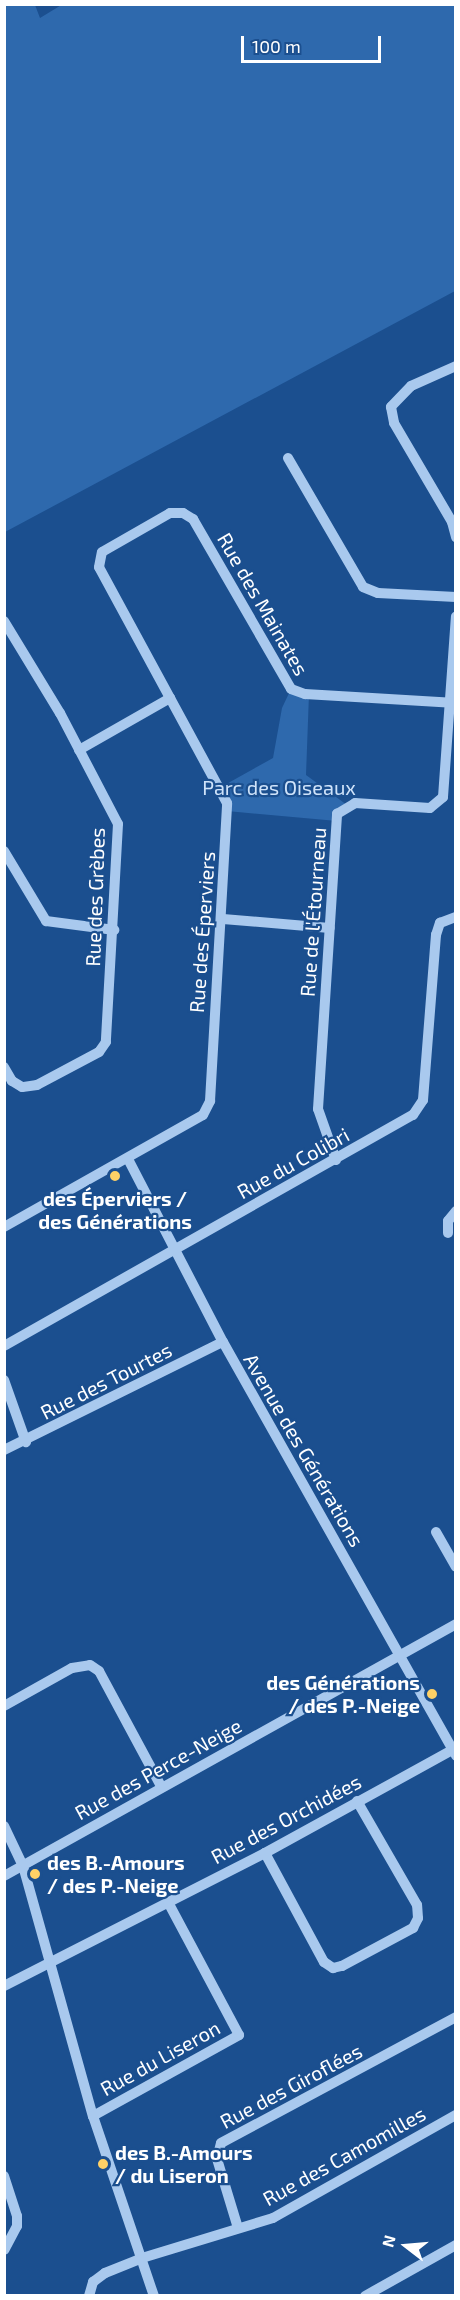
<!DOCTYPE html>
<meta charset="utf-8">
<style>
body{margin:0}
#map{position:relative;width:460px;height:2300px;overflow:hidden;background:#1b4f8f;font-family:"Exo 2",sans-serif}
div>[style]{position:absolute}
.green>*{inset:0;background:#2e69ad}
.minor>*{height:10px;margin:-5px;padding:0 5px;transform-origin:5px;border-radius:5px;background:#a9c9ee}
.dots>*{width:16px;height:16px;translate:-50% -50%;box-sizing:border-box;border:3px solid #1b4f8f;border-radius:50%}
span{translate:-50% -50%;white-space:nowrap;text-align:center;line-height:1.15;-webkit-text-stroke:4.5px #1b4f8f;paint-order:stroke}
.street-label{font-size:20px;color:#fff}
.park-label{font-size:20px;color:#cfe3fa}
.poi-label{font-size:20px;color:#fff;font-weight:700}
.right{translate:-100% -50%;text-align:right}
.left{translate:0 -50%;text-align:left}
.frame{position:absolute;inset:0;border:6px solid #fff;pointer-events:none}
.north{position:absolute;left:376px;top:2216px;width:60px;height:60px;-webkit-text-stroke:4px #1b4f8f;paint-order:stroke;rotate:286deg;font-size:16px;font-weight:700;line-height:24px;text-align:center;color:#fff}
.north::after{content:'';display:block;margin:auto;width:21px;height:27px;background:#fff;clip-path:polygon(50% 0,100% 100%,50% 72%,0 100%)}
.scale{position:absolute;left:241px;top:36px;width:140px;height:27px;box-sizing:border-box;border:3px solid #fff;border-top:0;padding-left:8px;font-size:18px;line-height:21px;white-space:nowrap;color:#fff;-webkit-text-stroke:4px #1b4f8f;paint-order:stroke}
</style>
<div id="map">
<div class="green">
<div style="clip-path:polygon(63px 4px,455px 5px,455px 291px,5px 532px,5px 5px,35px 5px,40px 18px)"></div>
<div style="clip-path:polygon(291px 689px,309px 694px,306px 775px,347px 805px,337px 821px,227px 811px,221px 787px,273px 758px,282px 708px)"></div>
</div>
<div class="minor">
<div style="left:456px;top:366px;width:49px;rotate:156deg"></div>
<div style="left:411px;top:386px;width:29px;rotate:134deg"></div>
<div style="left:391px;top:407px;width:16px;rotate:79deg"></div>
<div style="left:394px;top:423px;width:115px;rotate:59.6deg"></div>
<div style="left:452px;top:522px;width:16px;rotate:75deg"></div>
<div style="left:288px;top:458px;width:149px;rotate:59.8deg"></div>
<div style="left:363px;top:587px;width:16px;rotate:22deg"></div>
<div style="left:378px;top:593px;width:78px;rotate:2.9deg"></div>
<div style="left:4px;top:621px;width:108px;rotate:58.7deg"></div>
<div style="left:60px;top:713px;width:125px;rotate:62.4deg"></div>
<div style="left:118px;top:824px;width:218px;rotate:93.2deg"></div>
<div style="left:106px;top:1042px;width:12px;rotate:125deg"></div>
<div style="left:99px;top:1052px;width:70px;rotate:152deg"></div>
<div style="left:37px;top:1085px;width:15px;rotate:172deg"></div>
<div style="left:22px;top:1087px;width:12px;rotate:-149deg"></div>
<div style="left:12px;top:1081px;width:16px;rotate:-120deg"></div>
<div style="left:79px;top:750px;width:105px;rotate:-29.7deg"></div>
<div style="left:4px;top:851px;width:82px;rotate:59deg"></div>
<div style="left:46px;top:921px;width:69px;rotate:7.5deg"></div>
<div style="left:223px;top:919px;width:107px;rotate:4.8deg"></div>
<div style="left:128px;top:1159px;width:206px;rotate:62.6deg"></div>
<div style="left:223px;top:1342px;width:475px;rotate:60.6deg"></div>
<div style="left:336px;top:1160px;width:54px;rotate:-109.4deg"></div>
<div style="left:318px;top:1109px;width:296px;rotate:-86.3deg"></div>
<div style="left:337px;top:814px;width:21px;rotate:-31deg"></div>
<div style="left:355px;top:803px;width:75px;rotate:3.8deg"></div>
<div style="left:430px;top:808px;width:17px;rotate:-40deg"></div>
<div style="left:443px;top:797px;width:181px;rotate:-85.9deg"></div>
<div style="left:4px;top:1227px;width:228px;rotate:-29.4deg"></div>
<div style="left:203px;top:1115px;width:16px;rotate:-63deg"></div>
<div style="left:210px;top:1101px;width:298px;rotate:-86.7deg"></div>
<div style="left:227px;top:803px;width:268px;rotate:-118.5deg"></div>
<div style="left:99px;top:567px;width:15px;rotate:-79deg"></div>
<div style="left:102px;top:552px;width:78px;rotate:-29.8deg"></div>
<div style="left:170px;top:513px;width:13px"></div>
<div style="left:183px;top:513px;width:12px;rotate:31deg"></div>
<div style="left:193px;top:519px;width:196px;rotate:60deg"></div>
<div style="left:291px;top:689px;width:15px;rotate:20deg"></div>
<div style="left:305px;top:694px;width:151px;rotate:3.4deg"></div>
<div style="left:448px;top:1233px;width:12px;rotate:-90deg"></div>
<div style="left:448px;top:1221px;width:13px;rotate:-51deg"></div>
<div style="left:4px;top:1346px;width:470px;rotate:-29.5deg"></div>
<div style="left:413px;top:1115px;width:18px;rotate:-56deg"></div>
<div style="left:423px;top:1100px;width:166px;rotate:-85.5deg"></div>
<div style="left:436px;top:935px;width:13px;rotate:-72deg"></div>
<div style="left:440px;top:923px;width:17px;rotate:-21deg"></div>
<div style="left:4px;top:1380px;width:66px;rotate:70.5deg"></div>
<div style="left:4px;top:1450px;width:244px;rotate:-26.3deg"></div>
<div style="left:436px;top:1532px;width:40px;rotate:60.3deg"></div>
<div style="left:4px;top:1706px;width:78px;rotate:-29.2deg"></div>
<div style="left:72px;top:1668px;width:18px;rotate:-9deg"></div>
<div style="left:90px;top:1665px;width:11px;rotate:34deg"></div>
<div style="left:99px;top:1671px;width:131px;rotate:61.7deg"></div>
<div style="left:4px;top:1826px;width:44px;rotate:64.6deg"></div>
<div style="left:23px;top:1866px;width:260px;rotate:74.4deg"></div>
<div style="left:93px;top:2116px;width:190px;rotate:71.3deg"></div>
<div style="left:265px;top:1853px;width:124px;rotate:61.6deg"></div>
<div style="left:324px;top:1962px;width:11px;rotate:34deg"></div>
<div style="left:333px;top:1968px;width:9px;rotate:-13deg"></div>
<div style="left:342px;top:1966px;width:81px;rotate:-28.2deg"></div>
<div style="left:413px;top:1928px;width:11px;rotate:-63deg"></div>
<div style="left:418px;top:1918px;width:13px;rotate:-94deg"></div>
<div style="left:417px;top:1905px;width:120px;rotate:-120deg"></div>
<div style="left:4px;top:1876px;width:518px;rotate:-29.14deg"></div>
<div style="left:4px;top:1986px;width:293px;rotate:-27deg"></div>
<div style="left:265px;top:1853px;width:218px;rotate:-28.8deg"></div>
<div style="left:93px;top:2116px;width:167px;rotate:-29deg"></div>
<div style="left:239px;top:2035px;width:151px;rotate:-118.1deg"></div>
<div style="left:4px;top:2176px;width:42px;rotate:72deg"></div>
<div style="left:17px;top:2216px;width:10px;rotate:90deg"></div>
<div style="left:17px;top:2226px;width:27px;rotate:118deg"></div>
<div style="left:238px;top:2228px;width:72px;rotate:-106.9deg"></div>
<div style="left:217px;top:2159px;width:16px;rotate:-76deg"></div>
<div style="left:221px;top:2143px;width:267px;rotate:-28.2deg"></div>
<div style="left:89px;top:2296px;width:15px;rotate:-74deg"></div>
<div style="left:93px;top:2282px;width:15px;rotate:-37deg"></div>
<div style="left:105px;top:2273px;width:40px;rotate:-22deg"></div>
<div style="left:142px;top:2258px;width:137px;rotate:-17deg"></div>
<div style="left:273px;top:2218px;width:210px;rotate:-29.4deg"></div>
<div style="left:365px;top:2296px;width:104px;rotate:-29.3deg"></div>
</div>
<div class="dots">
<div style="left:115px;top:1176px;background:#ffd166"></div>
<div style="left:432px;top:1694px;background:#ffd166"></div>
<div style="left:35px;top:1874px;background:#ffd166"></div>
<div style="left:103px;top:2164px;background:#ffd166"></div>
</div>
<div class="street-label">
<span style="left:263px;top:604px;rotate:60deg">Rue des Mainates</span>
<span style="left:95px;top:897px;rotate:-88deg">Rue des Grèbes</span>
<span style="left:313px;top:912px;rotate:-86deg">Rue de l'Étourneau</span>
<span style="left:202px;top:932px;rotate:-86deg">Rue des Éperviers</span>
<span style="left:293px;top:1163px;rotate:-29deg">Rue du Colibri</span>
<span style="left:106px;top:1381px;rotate:-27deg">Rue des Tourtes</span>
<span style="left:304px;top:1450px;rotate:60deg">Avenue des Générations</span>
<span style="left:158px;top:1769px;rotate:-29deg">Rue des Perce-Neige</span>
<span style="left:286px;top:1819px;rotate:-28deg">Rue des Orchidées</span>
<span style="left:160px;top:2058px;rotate:-29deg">Rue du Liseron</span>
<span style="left:291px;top:2086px;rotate:-28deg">Rue des Giroflées</span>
<span style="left:344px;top:2156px;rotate:-29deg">Rue des Camomilles</span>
</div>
<div class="park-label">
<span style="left:279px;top:787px">Parc des Oiseaux</span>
</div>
<div class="poi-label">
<span style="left:115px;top:1210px">des Éperviers /<br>des Générations</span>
<span class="right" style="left:420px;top:1694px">des Générations<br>/ des P.-Neige</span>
<span class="left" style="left:47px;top:1874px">des B.-Amours<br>/ des P.-Neige</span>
<span class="left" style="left:115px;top:2164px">des B.-Amours<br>/ du Liseron</span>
</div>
<div class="frame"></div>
<div class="north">N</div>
<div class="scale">100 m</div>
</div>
